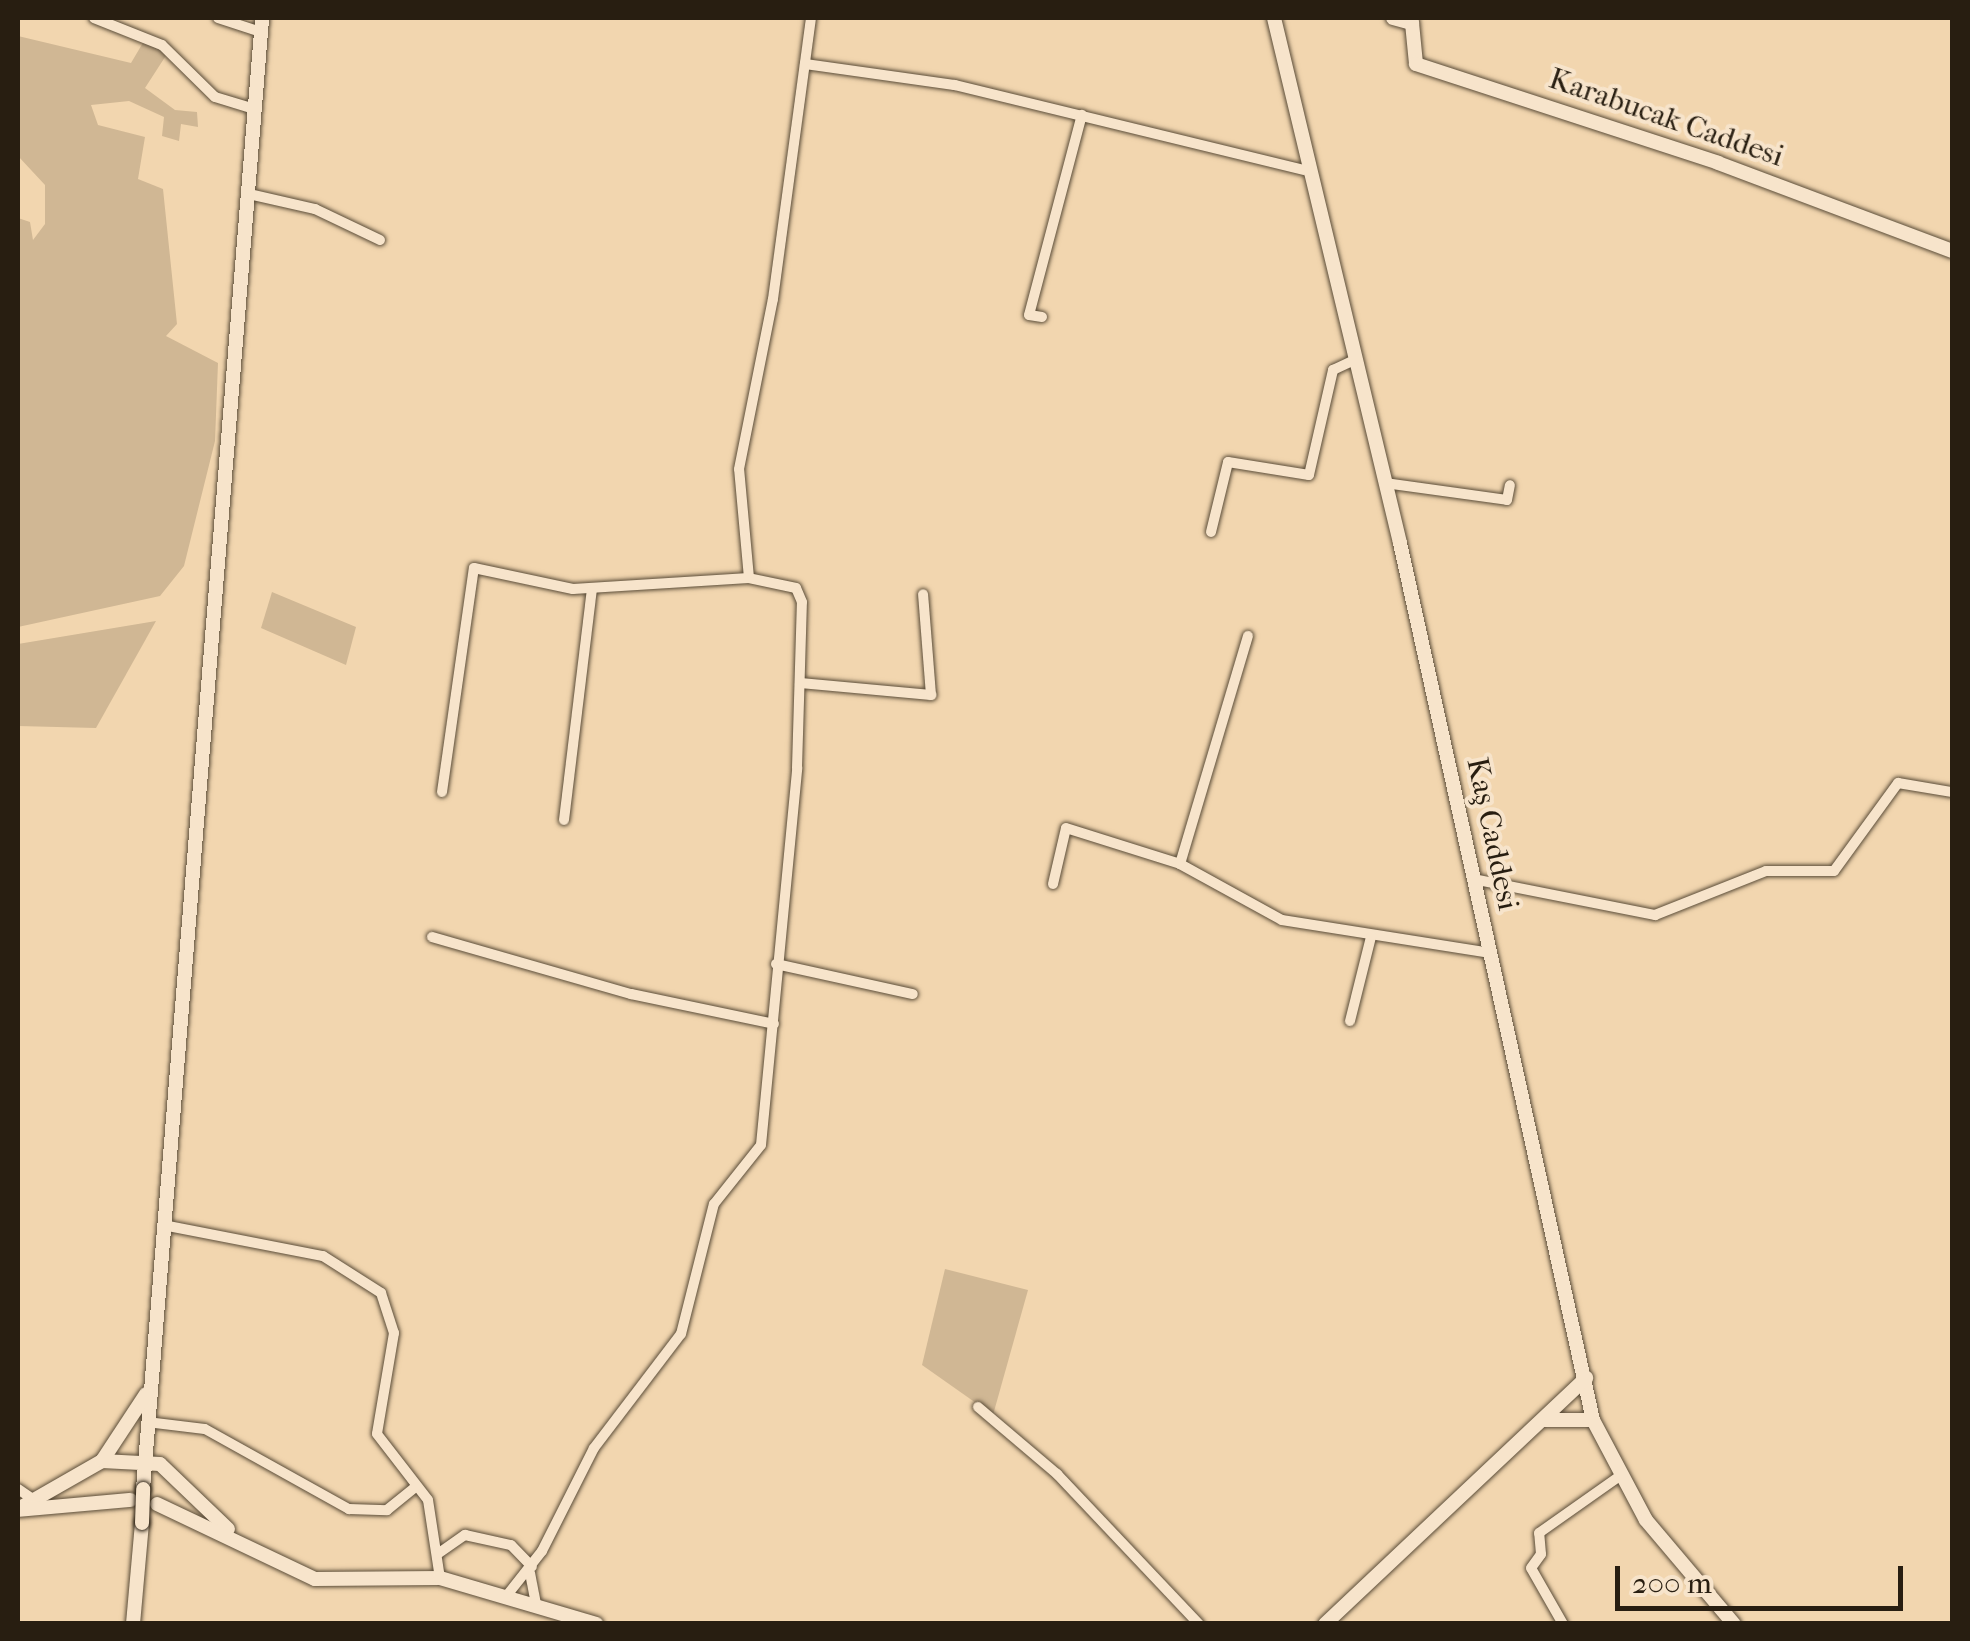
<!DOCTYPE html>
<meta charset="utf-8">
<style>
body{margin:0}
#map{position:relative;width:1970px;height:1641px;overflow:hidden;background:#f2d6af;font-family:"IM FELL French Canon",serif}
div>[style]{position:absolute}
.green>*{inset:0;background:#d0b794}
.roads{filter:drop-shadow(0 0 2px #5a4c38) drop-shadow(0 0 2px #5a4c38)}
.street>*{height:10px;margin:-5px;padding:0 5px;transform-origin:5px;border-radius:5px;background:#f7e4cb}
.secondary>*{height:14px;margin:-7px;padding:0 7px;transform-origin:7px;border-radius:7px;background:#f7e4cb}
.bridges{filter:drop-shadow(0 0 2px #281e11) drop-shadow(0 0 2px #281e11)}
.secondary-bridge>*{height:14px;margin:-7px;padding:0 7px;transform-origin:7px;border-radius:7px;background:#f7e4cb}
span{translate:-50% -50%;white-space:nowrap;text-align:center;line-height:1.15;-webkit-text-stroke:8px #f7e4cb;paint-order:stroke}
.street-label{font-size:30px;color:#281e11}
.frame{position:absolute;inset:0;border:20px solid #281e11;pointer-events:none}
.scale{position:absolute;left:1615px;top:1566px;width:288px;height:45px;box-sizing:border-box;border:5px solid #281e11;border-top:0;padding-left:12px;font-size:30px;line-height:35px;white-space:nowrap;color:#281e11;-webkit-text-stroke:8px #f7e4cb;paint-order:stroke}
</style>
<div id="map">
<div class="green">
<div style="clip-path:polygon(18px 36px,131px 63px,144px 41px,167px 54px,145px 88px,175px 110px,197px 112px,198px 127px,181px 124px,179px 141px,162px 136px,164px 117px,129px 101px,91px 105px,98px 125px,145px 137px,138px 179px,163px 189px,177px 324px,166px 336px,218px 363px,215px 441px,184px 566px,160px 596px,18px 627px,18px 218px,30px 222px,33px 240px,45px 224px,45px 185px,18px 156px)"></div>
<div style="clip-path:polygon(272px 592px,356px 627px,346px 665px,261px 628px)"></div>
<div style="clip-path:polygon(156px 621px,96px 728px,18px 726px,18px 644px)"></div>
<div style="clip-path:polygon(945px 1269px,1028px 1290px,993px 1415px,922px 1365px)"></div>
</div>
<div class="roads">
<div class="street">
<div style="left:94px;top:18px;width:73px;rotate:21.7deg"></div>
<div style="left:162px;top:45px;width:74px;rotate:44.5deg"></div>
<div style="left:215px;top:97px;width:39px;rotate:17deg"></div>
<div style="left:218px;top:18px;width:45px;rotate:18deg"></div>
<div style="left:805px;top:64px;width:151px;rotate:8deg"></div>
<div style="left:955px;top:85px;width:360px;rotate:13.7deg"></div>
<div style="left:249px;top:194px;width:68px;rotate:12.8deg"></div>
<div style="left:315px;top:209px;width:72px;rotate:25.5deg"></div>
<div style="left:1042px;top:317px;width:13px;rotate:-171deg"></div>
<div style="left:1029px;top:315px;width:207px;rotate:-75.2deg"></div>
<div style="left:1385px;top:483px;width:123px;rotate:7.9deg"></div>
<div style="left:1507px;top:500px;width:15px;rotate:-79deg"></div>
<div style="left:1211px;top:532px;width:72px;rotate:-76.3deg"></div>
<div style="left:1228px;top:462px;width:82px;rotate:9.1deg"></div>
<div style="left:1309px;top:475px;width:108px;rotate:-77.1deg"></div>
<div style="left:1333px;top:370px;width:23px;rotate:-25deg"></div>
<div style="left:800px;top:683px;width:132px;rotate:5.2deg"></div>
<div style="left:931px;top:695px;width:101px;rotate:-94.5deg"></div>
<div style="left:442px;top:792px;width:226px;rotate:-81.9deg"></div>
<div style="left:474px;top:568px;width:101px;rotate:12deg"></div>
<div style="left:573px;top:589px;width:176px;rotate:-3.6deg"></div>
<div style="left:564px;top:820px;width:232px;rotate:-83.1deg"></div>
<div style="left:1180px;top:864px;width:238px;rotate:-73.4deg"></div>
<div style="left:1473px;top:879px;width:186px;rotate:11.2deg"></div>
<div style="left:1655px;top:915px;width:119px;rotate:-21.6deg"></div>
<div style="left:1766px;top:871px;width:68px"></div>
<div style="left:1834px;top:871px;width:109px;rotate:-54deg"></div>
<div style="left:1898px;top:783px;width:55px;rotate:9.5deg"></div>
<div style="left:1053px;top:884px;width:57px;rotate:-76.9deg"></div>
<div style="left:1066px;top:828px;width:120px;rotate:17.5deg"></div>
<div style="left:1180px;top:864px;width:116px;rotate:28.8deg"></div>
<div style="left:1282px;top:920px;width:211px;rotate:9deg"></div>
<div style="left:432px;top:937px;width:207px;rotate:16deg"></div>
<div style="left:631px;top:994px;width:146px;rotate:11.8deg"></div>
<div style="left:776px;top:964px;width:140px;rotate:12.4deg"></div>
<div style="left:1350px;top:1021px;width:87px;rotate:-76deg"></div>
<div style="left:163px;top:1225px;width:163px;rotate:11deg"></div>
<div style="left:323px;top:1256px;width:69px;rotate:32.5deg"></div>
<div style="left:381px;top:1293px;width:42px;rotate:72deg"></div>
<div style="left:394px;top:1333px;width:102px;rotate:99.6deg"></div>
<div style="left:377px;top:1434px;width:83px;rotate:52.3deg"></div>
<div style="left:428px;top:1500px;width:79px;rotate:81.3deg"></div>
<div style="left:978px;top:1407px;width:104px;rotate:40.3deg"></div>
<div style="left:1057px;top:1474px;width:207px;rotate:46.6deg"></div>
<div style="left:147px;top:1422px;width:58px;rotate:6.9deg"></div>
<div style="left:205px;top:1429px;width:165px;rotate:29.1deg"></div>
<div style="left:349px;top:1509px;width:38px;rotate:2deg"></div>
<div style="left:387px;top:1510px;width:36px;rotate:-39deg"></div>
<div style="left:18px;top:1489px;width:14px;rotate:34deg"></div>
<div style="left:439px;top:1553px;width:32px;rotate:-35deg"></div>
<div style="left:465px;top:1535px;width:47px;rotate:12.3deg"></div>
<div style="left:511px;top:1545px;width:30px;rotate:46deg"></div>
<div style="left:530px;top:1573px;width:31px;rotate:79deg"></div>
<div style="left:508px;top:1594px;width:55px;rotate:-51.7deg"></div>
<div style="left:542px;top:1551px;width:115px;rotate:-63.2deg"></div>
<div style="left:594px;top:1448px;width:143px;rotate:-52.7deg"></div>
<div style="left:681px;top:1334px;width:134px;rotate:-75.8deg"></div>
<div style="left:714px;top:1204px;width:75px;rotate:-51.5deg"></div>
<div style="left:761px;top:1145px;width:379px;rotate:-84.5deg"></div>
<div style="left:797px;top:768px;width:166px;rotate:-88.3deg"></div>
<div style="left:802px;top:602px;width:15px;rotate:-113deg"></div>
<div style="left:796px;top:588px;width:48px;rotate:-168deg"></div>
<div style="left:749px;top:578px;width:109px;rotate:-95.2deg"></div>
<div style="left:739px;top:469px;width:173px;rotate:-78.7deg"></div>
<div style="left:773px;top:299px;width:284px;rotate:-82.3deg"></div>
<div style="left:1563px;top:1624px;width:64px;rotate:-119.7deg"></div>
<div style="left:1531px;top:1568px;width:17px;rotate:-54deg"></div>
<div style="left:1541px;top:1554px;width:21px;rotate:-95deg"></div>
<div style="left:1539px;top:1533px;width:95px;rotate:-35.2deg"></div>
</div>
<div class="secondary">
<div style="left:1274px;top:18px;width:540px;rotate:76.5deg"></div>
<div style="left:1400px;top:543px;width:898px;rotate:77.59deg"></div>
<div style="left:1593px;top:1420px;width:113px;rotate:62.1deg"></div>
<div style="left:1646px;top:1520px;width:136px;rotate:49.8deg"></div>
<div style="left:1393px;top:18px;width:20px;rotate:15deg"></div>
<div style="left:1412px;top:23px;width:41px;rotate:84.4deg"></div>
<div style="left:1416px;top:64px;width:318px;rotate:18.1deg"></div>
<div style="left:1718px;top:163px;width:250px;rotate:20.6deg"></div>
<div style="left:1543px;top:1420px;width:50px"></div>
<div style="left:102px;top:1461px;width:58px;rotate:3deg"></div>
<div style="left:160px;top:1464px;width:94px;rotate:43.7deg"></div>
<div style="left:143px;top:1489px;width:1476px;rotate:-85.37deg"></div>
<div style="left:157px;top:1504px;width:175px;rotate:25.4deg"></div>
<div style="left:315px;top:1579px;width:125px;rotate:-0.5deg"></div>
<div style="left:440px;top:1578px;width:163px;rotate:16.4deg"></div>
<div style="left:18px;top:1509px;width:97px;rotate:-29.7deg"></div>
<div style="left:102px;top:1461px;width:80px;rotate:-56.7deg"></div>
<div style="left:18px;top:1510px;width:113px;rotate:-5.1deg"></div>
<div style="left:133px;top:1624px;width:101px;rotate:-84.9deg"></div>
<div style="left:1325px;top:1624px;width:359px;rotate:-43.3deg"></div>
</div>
</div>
<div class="bridges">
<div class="secondary-bridge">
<div style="left:142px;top:1523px;width:34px;rotate:-88deg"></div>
</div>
</div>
<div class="street-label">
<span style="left:1666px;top:118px;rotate:19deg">Karabucak Caddesi</span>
<span style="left:1492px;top:834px;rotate:78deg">Kaş Caddesi</span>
</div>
<div class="frame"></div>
<div class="scale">200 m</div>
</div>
